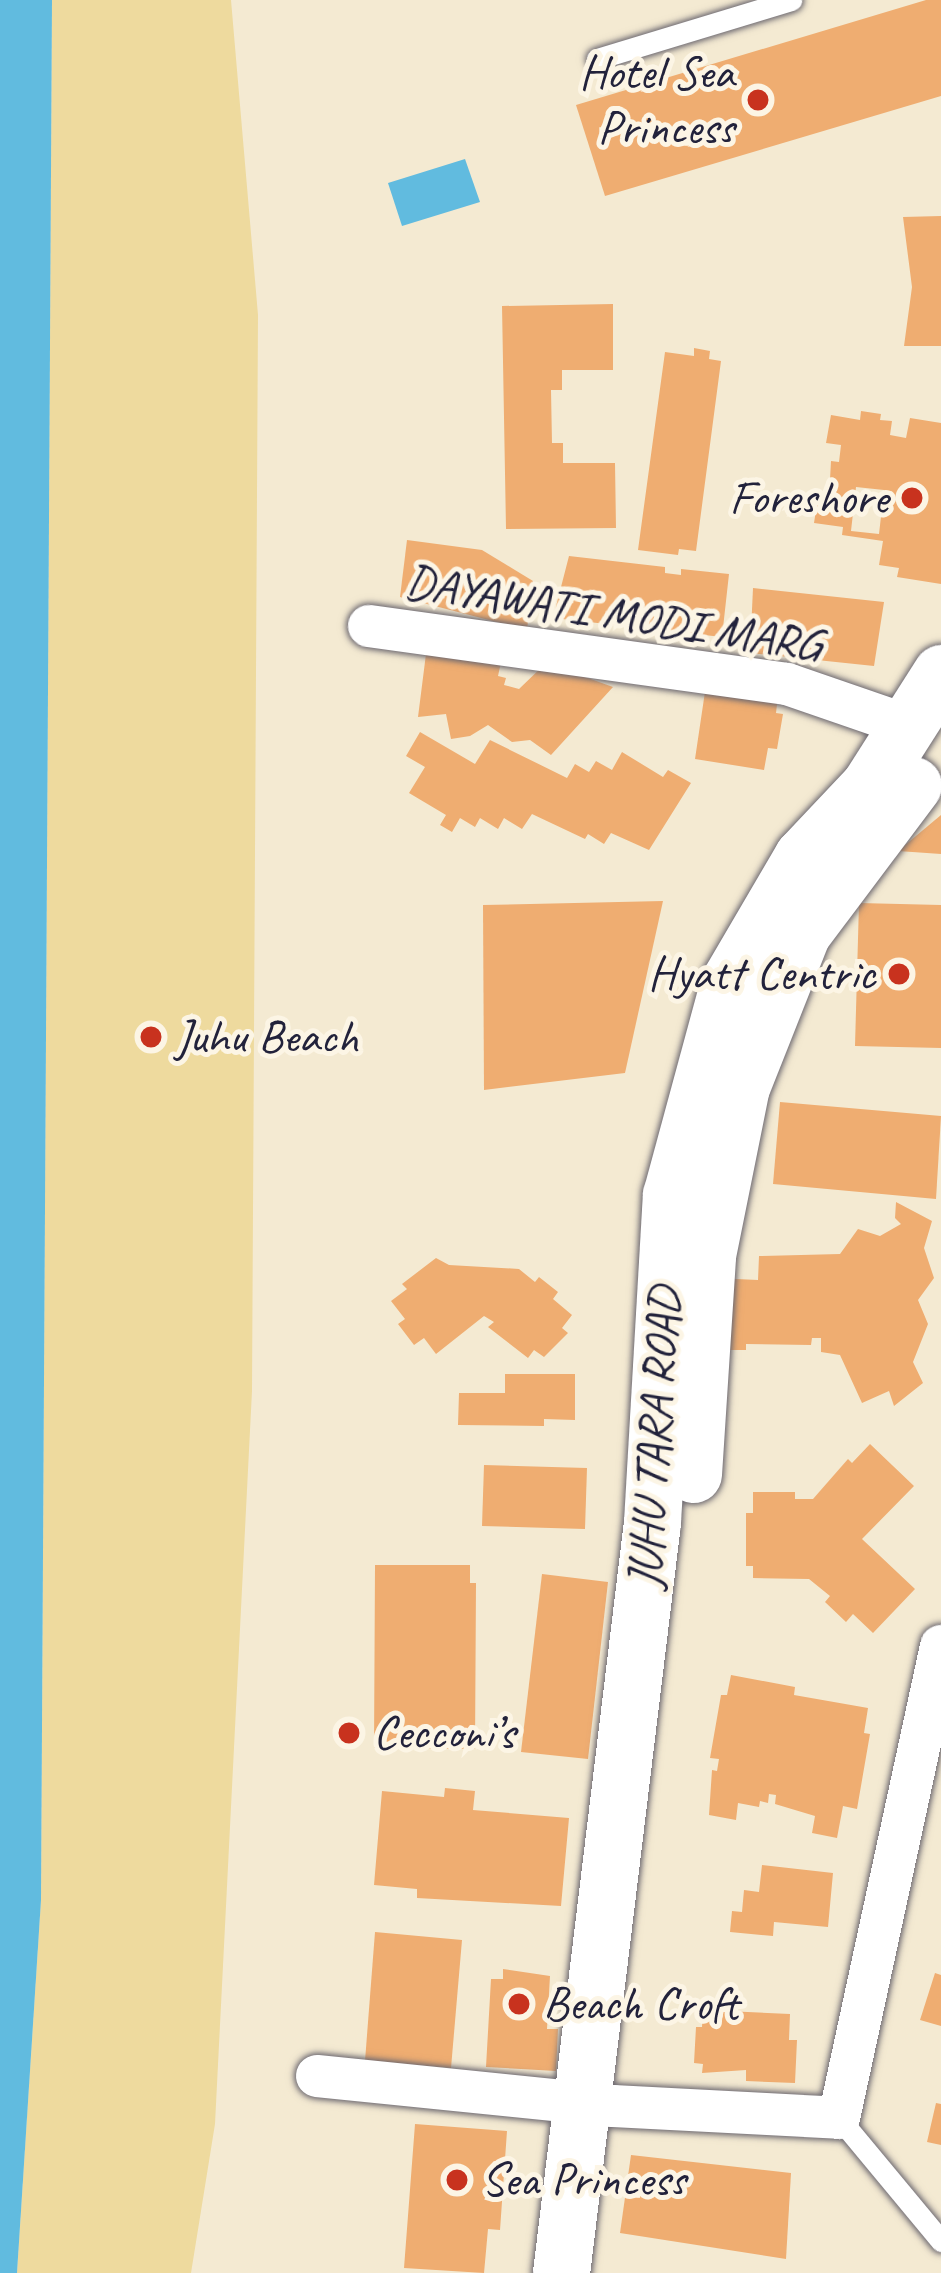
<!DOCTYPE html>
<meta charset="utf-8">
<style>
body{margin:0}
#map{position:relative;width:941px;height:2273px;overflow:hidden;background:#f4ead2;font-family:Caveat,sans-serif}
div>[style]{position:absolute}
.sand>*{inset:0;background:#eeda9e}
.water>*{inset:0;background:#61bbdf}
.building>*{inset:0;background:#efad71}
.roads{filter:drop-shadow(0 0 3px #6c6870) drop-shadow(0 0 3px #6c6870)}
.lane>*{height:21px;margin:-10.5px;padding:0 10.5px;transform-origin:10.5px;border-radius:10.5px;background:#fff}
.street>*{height:42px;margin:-21px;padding:0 21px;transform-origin:21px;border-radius:21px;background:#fff}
.secondary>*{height:57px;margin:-28.5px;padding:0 28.5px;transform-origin:28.5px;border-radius:28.5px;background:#fff}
.dots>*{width:33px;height:33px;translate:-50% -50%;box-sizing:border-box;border:6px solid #fcf5e5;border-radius:50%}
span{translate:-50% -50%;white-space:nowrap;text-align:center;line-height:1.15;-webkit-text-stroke:10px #fcf5e5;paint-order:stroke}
.poi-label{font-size:48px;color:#22223b}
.right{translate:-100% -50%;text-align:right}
.left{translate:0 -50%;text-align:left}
.street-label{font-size:48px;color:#22223b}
</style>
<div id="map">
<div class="sand">
<div style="clip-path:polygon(52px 0,231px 0,258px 315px,252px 1391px,215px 2124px,191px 2273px,17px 2273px,41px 1900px)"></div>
</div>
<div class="water">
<div style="clip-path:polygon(0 0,52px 0,41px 1900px,17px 2273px,0 2273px)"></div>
<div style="clip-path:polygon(465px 159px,480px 202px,402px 226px,388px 183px)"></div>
</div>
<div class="building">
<div style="clip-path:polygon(926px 0,941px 0,941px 96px,605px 196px,576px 105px)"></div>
<div style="clip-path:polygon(941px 216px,941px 346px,904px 346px,912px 287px,903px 217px)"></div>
<div style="clip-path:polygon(613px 304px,613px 370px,562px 370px,562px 390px,551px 390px,552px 443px,563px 443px,563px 463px,615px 463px,616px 528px,506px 529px,502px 306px)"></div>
<div style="clip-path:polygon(694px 348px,710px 351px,709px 359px,721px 361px,696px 551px,679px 549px,678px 555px,638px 550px,665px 352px,694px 356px)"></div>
<div style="clip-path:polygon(evenodd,861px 411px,881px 414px,880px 420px,892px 421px,890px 435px,906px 438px,910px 418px,941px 423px,941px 584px,897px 577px,899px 568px,879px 565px,883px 541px,842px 535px,843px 527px,814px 523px,818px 497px,829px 498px,831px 461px,839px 462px,841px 445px,826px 443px,831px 415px,860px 420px,861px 411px,856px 487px,884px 490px,879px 534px,851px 531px,856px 487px)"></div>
<div style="clip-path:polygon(407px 540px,482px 550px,533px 581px,527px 630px,400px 597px)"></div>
<div style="clip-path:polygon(569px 556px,665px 567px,665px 573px,681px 575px,681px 569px,729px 574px,722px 637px,553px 618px)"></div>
<div style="clip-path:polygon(753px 588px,884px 602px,874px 666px,750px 653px)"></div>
<div style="clip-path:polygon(427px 646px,501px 662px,498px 676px,506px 678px,504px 685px,519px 689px,546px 663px,613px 687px,551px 755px,530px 740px,512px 742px,488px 725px,470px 736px,451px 739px,446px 714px,418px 717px)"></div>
<div style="clip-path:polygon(706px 685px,778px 696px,776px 713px,783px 714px,777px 749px,768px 748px,764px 770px,695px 759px)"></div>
<div style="clip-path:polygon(420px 732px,475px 764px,490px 740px,567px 778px,575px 764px,589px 772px,596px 761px,612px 770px,622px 752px,663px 777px,668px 770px,691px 783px,649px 850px,611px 833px,604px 844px,588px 834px,585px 839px,532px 814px,522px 829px,504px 818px,498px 829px,480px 818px,475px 827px,460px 818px,452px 832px,440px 825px,446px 815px,409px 793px,425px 767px,406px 756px)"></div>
<div style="clip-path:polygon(941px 815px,941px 854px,898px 851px)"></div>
<div style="clip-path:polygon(663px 901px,625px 1073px,484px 1090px,483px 905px)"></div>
<div style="clip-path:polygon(859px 903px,941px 905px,941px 1048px,855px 1046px)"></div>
<div style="clip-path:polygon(780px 1102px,941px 1116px,936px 1199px,773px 1184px)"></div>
<div style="clip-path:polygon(896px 1202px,932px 1221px,924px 1248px,934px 1278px,918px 1300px,928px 1324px,913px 1362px,923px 1383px,894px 1406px,889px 1391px,862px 1403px,840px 1355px,821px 1352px,821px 1338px,812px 1338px,811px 1345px,746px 1344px,746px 1350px,713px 1350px,714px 1278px,758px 1280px,759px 1256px,840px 1254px,858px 1229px,880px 1236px,901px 1224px,895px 1218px)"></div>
<div style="clip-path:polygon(436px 1258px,449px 1265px,519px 1269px,535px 1282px,539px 1277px,558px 1292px,553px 1299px,572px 1315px,562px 1328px,568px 1333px,544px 1357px,534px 1350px,528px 1358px,488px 1327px,494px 1322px,484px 1316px,436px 1354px,424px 1338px,414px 1345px,398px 1324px,405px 1319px,391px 1301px,407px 1289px,402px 1284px)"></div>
<div style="clip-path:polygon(505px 1374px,575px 1374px,575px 1420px,544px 1419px,544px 1426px,458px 1425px,459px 1393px,505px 1393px)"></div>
<div style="clip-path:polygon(870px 1444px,914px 1486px,862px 1539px,915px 1589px,873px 1633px,853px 1614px,846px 1622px,825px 1602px,830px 1596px,809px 1579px,753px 1578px,753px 1566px,746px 1566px,746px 1513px,753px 1513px,753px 1492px,795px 1492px,795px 1499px,813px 1499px,848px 1459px,852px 1463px)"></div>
<div style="clip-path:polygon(484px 1465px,587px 1468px,585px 1529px,482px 1526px)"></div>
<div style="clip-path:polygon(375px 1565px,470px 1565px,470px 1583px,476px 1583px,475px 1749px,374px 1748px)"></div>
<div style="clip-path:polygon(542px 1574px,608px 1582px,588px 1759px,521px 1752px)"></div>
<div style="clip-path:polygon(731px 1675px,795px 1687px,794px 1695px,868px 1708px,864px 1733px,870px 1734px,857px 1809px,843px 1806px,837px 1838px,812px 1833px,815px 1816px,775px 1804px,776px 1795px,769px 1794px,768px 1803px,760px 1801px,759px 1807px,738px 1803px,736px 1820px,709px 1815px,712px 1770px,717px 1771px,719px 1759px,710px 1758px,721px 1695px,727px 1695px)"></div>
<div style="clip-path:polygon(445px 1788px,475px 1791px,473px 1810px,569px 1818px,561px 1906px,417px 1898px,417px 1889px,374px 1885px,382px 1791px,444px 1797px)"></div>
<div style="clip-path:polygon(762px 1865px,833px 1873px,828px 1927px,774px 1922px,773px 1936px,730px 1932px,732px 1911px,742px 1912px,744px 1890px,759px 1892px)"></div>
<div style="clip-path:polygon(375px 1932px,462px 1940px,451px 2068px,365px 2061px)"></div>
<div style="clip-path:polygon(503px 1969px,550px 1976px,547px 2029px,558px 2029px,556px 2071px,486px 2067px,491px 1979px,503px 1979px)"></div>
<div style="clip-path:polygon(935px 1973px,941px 1975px,941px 2026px,920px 2020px)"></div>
<div style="clip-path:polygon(703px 2010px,790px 2014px,789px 2040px,797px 2040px,795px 2083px,746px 2081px,746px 2070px,702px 2073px,703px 2064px,694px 2063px,696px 2027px,702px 2027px)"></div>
<div style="clip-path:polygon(936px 2103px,941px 2104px,941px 2145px,927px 2142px)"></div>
<div style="clip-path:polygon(415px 2124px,507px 2131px,500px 2230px,488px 2229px,484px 2273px,404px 2268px)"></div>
<div style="clip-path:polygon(631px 2155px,791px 2173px,786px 2259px,620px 2233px)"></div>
</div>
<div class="roads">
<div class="lane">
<div style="left:597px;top:59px;width:203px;rotate:-16.9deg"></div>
<div style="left:839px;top:2118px;width:160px;rotate:50.3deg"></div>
</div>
<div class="street">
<div style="left:369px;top:626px;width:422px;rotate:7.9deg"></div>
<div style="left:787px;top:684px;width:129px;rotate:19deg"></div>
<div style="left:317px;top:2076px;width:298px;rotate:5.8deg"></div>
<div style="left:613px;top:2106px;width:226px;rotate:3deg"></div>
<div style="left:839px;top:2118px;width:483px;rotate:-77.8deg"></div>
</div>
<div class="secondary">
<div style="left:693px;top:1474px;width:219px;rotate:-86.3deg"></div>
<div style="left:707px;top:1255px;width:171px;rotate:-78.6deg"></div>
<div style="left:741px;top:1087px;width:166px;rotate:-68.4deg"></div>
<div style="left:802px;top:933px;width:185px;rotate:-53.1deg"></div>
<div style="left:561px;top:2273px;width:756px;rotate:-83.09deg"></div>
<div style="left:652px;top:1522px;width:328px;rotate:-86.7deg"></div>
<div style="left:671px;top:1195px;width:221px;rotate:-74.8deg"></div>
<div style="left:729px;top:982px;width:145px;rotate:-59.7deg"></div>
<div style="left:802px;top:857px;width:98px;rotate:-46.7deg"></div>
<div style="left:869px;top:786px;width:134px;rotate:-57.5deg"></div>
</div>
</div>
<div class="dots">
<div style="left:758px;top:100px;background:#c8321e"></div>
<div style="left:912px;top:498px;background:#c8321e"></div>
<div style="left:899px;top:974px;background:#c8321e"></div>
<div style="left:151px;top:1037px;background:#c8321e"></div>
<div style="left:349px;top:1733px;background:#c8321e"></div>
<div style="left:519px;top:2004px;background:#c8321e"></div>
<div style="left:457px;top:2180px;background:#c8321e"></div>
</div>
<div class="poi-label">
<span class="right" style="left:734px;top:100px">Hotel Sea<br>Princess</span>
<span class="right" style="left:888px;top:498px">Foreshore</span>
<span class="right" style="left:875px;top:974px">Hyatt Centric</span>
<span class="left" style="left:175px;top:1037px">Juhu Beach</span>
<span class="left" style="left:373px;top:1733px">Cecconi’s</span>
<span class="left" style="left:543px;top:2004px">Beach Croft</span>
<span class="left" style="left:481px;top:2180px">Sea Princess</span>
</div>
<div class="street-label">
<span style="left:613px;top:613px;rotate:9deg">DAYAWATI MODI MARG</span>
<span style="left:654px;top:1438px;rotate:-86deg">JUHU TARA ROAD</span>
</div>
</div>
